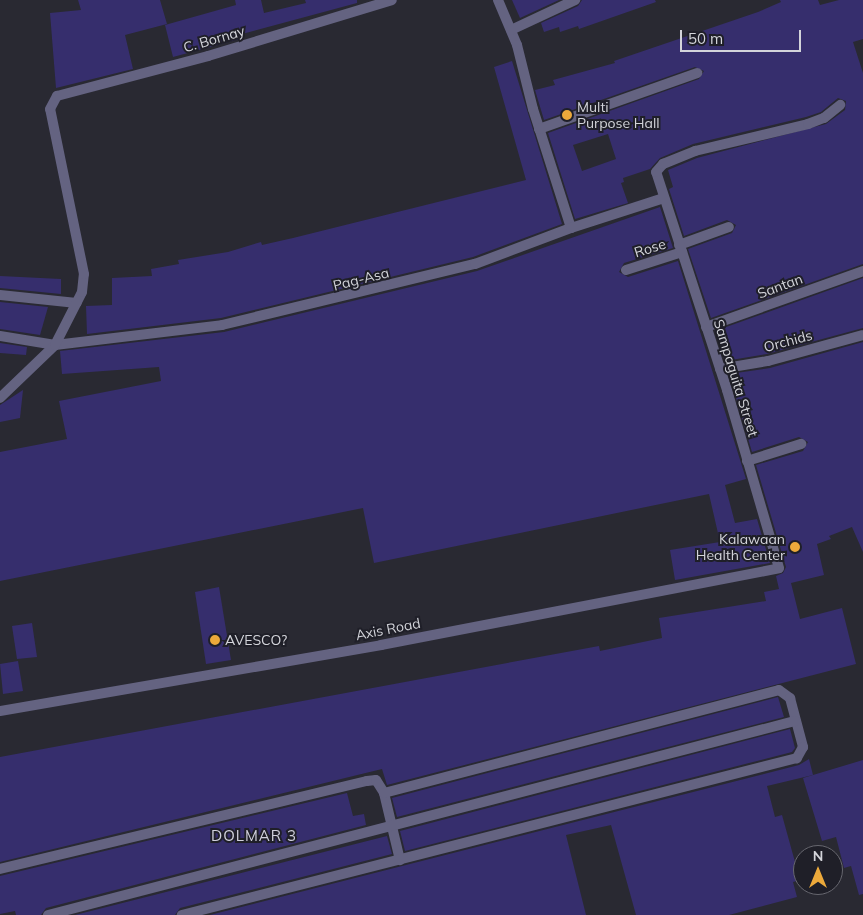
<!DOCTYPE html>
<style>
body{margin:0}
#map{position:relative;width:863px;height:915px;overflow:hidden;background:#292932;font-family:Mulish,sans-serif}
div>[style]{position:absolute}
.building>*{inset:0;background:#362e6d}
.pedestrian>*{height:10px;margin:-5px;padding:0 5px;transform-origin:5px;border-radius:5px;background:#646381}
.minor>*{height:10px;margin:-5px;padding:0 5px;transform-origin:5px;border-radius:5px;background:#646381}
.dots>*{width:14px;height:14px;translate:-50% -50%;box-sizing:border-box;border:2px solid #1f1f28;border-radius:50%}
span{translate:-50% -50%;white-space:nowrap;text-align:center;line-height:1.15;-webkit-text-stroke:4px #1f1f28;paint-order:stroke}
.street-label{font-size:14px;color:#d3d4da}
.poi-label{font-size:14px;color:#d3d4da}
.left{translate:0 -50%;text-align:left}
.right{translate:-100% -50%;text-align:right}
.neighbourhood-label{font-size:15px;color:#d0d0dc;letter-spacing:1px}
.north{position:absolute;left:793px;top:845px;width:50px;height:50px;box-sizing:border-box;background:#1f1f28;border:1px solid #67676f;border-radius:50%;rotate:0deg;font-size:14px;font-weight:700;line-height:20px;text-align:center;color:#d3d4da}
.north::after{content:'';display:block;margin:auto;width:18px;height:22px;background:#eca93b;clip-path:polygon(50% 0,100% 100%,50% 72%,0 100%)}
.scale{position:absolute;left:680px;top:30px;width:121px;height:22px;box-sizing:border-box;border:2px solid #d3d4da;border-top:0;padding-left:6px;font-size:15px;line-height:18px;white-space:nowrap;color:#d3d4da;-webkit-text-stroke:4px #1f1f28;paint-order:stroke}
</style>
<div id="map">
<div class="building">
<div style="clip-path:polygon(78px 0,160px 0,167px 24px,125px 35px,133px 69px,56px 88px,50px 13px,81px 10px)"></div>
<div style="clip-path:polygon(235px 0,261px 0,264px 13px,306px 3px,305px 0,357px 0,357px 3px,242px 34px,243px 38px,173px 57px,165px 25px,236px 5px)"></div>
<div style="clip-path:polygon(512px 0,559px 0,520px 18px)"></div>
<div style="clip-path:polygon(582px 0,655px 0,656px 2px,579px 29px,578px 26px,560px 32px,559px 27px,544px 32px,541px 23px,578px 6px)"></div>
<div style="clip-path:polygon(evenodd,780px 0,818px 0,820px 5px,839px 0,863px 0,863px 39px,853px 42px,863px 73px,863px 264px,711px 318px,688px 249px,732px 233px,736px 225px,727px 220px,684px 236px,669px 189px,673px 187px,668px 170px,697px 158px,826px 124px,845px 110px,846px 101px,838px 98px,821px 112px,806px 117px,693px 144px,660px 158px,650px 169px,623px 178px,624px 182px,621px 183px,628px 203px,575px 219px,548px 133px,699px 79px,704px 71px,695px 67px,544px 120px,535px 90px,555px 85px,553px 80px,615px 63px,614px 61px,758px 12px,781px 2px,780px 0,608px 134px,616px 159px,582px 171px,573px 145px,608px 134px)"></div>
<div style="clip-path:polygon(512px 61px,562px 224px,473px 257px,221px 318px,87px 334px,86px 306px,112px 305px,112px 278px,152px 276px,151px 269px,179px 264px,178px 260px,228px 252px,261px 242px,262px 245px,293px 238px,526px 180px,494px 67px)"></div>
<div style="clip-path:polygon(660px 207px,673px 248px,624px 263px,619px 272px,628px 277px,678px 261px,746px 479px,725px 485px,735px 523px,757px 519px,770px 563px,675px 580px,670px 550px,720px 542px,709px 494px,374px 563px,363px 508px,0 581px,0 452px,67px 439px,59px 401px,161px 381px,159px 367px,62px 374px,60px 351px,224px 332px,477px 271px)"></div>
<div style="clip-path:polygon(0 276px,61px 279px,61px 294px,0 288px)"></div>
<div style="clip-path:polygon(863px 278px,863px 328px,767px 354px,725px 361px,715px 331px)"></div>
<div style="clip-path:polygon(0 302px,48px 307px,40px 335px,0 329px)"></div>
<div style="clip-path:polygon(863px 342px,863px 552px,852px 527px,829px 536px,831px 539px,817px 544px,824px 575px,791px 583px,800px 619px,842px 608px,856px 664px,387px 785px,382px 769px,0 862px,0 757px,599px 646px,600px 651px,662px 638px,659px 618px,766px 601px,764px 592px,779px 589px,776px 576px,783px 573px,786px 567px,756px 465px,803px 451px,808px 442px,799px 437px,752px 452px,729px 374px,770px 368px)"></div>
<div style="clip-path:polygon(0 343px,27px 347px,26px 355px,0 353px)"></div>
<div style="clip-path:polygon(23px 390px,20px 418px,0 422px,0 405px)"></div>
<div style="clip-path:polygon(219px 587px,231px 660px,206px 664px,195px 592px)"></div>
<div style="clip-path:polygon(32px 623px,37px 657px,17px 659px,12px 626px)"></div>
<div style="clip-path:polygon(18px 661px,23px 691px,3px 694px,0 664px)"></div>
<div style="clip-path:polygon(778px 697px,784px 717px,397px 817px,392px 798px)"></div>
<div style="clip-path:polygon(790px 729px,795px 748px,792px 752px,405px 851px,400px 831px)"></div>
<div style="clip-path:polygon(809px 759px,813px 775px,767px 786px,775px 817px,782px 815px,800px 880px,793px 882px,797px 897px,729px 915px,636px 915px,611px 825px,566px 835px,586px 915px,210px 915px,799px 765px)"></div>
<div style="clip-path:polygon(863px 760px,863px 894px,859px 895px,851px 866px,844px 868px,836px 837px,822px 841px,803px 778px)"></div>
<div style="clip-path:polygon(347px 793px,353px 816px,364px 814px,366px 825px,46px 908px,41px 915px,16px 915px,15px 911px,0 914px,0 876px)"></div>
<div style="clip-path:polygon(387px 836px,392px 854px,180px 908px,175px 915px,75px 915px)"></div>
</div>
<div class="pedestrian">
<div style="left:679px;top:245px;width:53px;rotate:-19.8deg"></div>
<div style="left:626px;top:270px;width:59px;rotate:-17.8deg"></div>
<div style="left:747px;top:461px;width:57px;rotate:-17.5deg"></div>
</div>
<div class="minor">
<div style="left:498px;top:0;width:49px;rotate:67.1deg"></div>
<div style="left:517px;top:45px;width:66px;rotate:76deg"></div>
<div style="left:533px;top:109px;width:125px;rotate:72.3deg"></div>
<div style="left:511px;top:30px;width:71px;rotate:-25.1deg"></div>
<div style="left:539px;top:129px;width:168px;rotate:-19.5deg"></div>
<div style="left:0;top:295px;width:77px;rotate:5.9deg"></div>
<div style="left:706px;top:327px;width:167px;rotate:-19.6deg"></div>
<div style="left:0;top:336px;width:56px;rotate:9.3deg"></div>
<div style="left:55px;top:345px;width:168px;rotate:-6.8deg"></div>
<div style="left:222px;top:325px;width:260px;rotate:-13.6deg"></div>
<div style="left:475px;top:264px;width:103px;rotate:-20.6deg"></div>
<div style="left:571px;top:228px;width:98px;rotate:-17.9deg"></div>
<div style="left:720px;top:369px;width:49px;rotate:-9.5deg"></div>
<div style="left:768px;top:361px;width:98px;rotate:-15.3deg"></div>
<div style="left:0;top:398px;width:76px;rotate:-43.9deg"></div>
<div style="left:55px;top:345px;width:59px;rotate:-63deg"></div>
<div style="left:82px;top:292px;width:18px;rotate:-84deg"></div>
<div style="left:84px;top:274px;width:168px;rotate:-101.6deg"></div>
<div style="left:50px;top:109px;width:15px;rotate:-62deg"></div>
<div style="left:57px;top:96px;width:156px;rotate:-14.8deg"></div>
<div style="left:208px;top:56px;width:192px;rotate:-16.9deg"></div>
<div style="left:0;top:711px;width:387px;rotate:-9.8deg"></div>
<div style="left:381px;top:645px;width:405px;rotate:-10.9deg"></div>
<div style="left:779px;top:568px;width:185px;rotate:-106.3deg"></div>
<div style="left:727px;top:390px;width:229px;rotate:-108deg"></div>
<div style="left:656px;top:172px;width:11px;rotate:-49deg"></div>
<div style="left:663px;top:164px;width:35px;rotate:-22deg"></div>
<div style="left:695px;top:151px;width:116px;rotate:-13.4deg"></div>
<div style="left:808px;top:124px;width:17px;rotate:-21deg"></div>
<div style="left:824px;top:118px;width:21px;rotate:-39deg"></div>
<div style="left:384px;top:793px;width:69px;rotate:76.6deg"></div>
<div style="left:0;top:869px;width:377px;rotate:-13.5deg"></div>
<div style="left:367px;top:781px;width:9px;rotate:-6deg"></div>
<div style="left:376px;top:780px;width:15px;rotate:58deg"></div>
<div style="left:384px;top:793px;width:408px;rotate:-14.6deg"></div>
<div style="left:779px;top:690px;width:14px;rotate:36deg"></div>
<div style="left:790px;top:698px;width:51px;rotate:75.1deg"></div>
<div style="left:803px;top:747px;width:13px;rotate:119deg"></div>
<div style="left:797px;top:758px;width:635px;rotate:165.68deg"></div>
<div style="left:48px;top:915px;width:772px;rotate:-14.56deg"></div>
</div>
<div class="dots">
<div style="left:567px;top:115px;background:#eca93b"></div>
<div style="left:795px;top:547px;background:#eca93b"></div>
<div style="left:215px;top:640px;background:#eca93b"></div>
</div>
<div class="street-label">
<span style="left:214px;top:39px;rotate:-16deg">C. Bornay</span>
<span style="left:650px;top:248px;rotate:-17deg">Rose</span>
<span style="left:361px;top:279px;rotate:-14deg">Pag-Asa</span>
<span style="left:780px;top:286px;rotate:-20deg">Santan</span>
<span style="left:788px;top:341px;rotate:-15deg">Orchids</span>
<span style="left:736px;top:378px;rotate:73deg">Sampaguita Street</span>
<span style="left:388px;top:629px;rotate:-11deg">Axis Road</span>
</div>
<div class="poi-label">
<span class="left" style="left:577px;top:115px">Multi<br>Purpose Hall</span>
<span class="right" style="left:785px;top:547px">Kalawaan<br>Health Center</span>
<span class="left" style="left:225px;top:640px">AVESCO?</span>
</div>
<div class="neighbourhood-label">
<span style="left:254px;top:836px">DOLMAR 3</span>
</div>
<div class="north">N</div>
<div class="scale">50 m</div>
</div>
